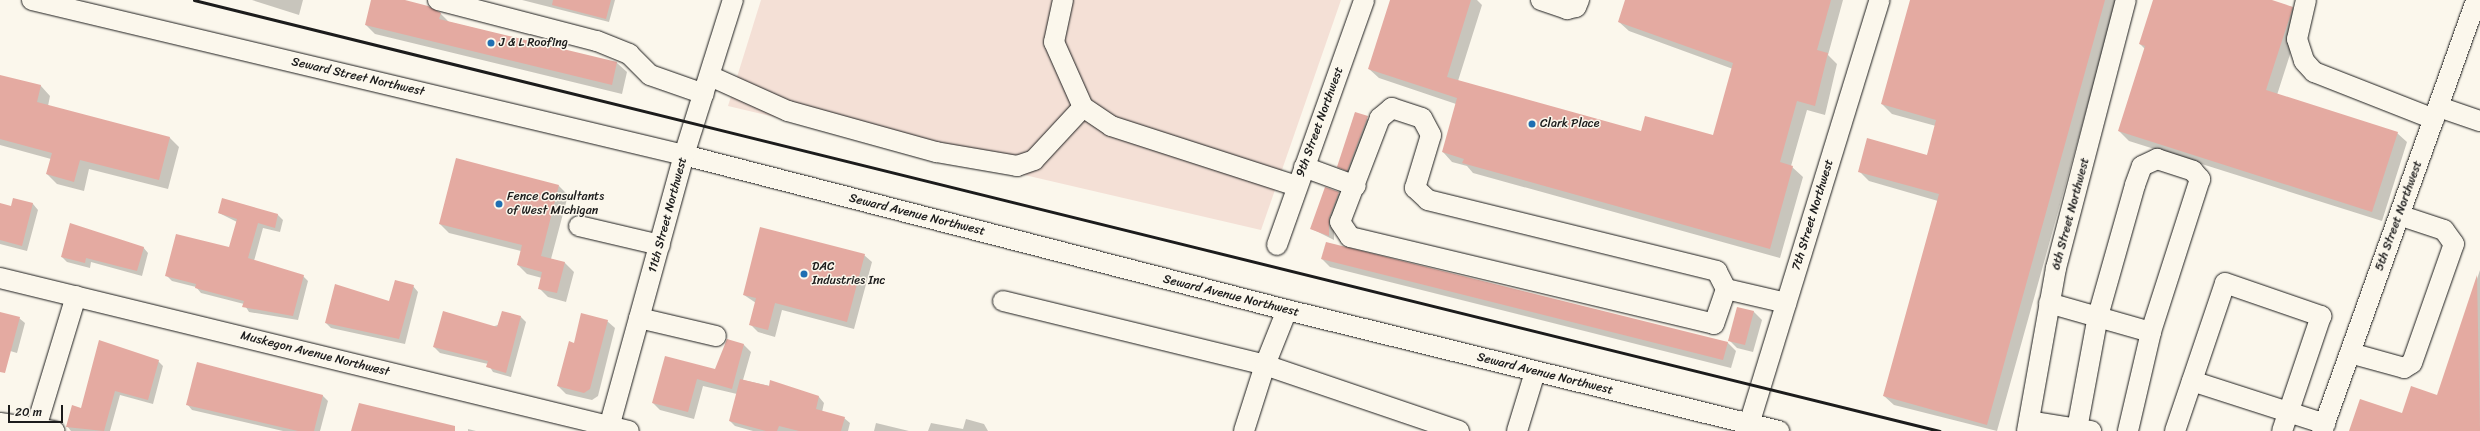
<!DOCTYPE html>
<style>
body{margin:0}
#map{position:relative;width:2480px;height:431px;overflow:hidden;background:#fbf7ec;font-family:Sriracha,sans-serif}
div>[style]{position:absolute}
.built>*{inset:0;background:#f4e0d6}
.shadow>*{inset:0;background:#0003}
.building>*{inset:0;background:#e4aaa1}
.roads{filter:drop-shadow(0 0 1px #1c1c1c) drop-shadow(0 0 1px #1c1c1c)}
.minor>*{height:20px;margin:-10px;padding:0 10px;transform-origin:10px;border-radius:10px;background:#fbf7ec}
.rail>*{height:3px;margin:-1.5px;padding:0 1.5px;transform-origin:1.5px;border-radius:1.5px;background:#1c1c1c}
.dots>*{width:11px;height:11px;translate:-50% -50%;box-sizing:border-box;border:2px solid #fbf7ec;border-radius:50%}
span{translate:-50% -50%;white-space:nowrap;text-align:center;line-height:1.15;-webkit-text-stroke:3px #fbf7ec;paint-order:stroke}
.poi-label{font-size:12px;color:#1c1c1c}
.left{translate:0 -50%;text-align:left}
.street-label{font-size:12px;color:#1c1c1c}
.scale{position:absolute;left:8px;top:405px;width:55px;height:18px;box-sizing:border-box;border:2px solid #1c1c1c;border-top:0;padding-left:5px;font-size:12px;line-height:14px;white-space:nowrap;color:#1c1c1c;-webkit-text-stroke:3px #fbf7ec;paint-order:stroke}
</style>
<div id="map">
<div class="built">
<div style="clip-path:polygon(761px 0,1341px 0,1261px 230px,728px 106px)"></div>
</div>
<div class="shadow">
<div style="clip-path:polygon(252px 0,303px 0,299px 15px)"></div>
<div style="clip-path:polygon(372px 0,401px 0,440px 13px,449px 22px,617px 63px,627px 72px,622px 94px,375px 34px,366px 25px)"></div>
<div style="clip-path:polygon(522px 0,615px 0,609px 22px)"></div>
<div style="clip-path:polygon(1391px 0,1477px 0,1482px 5px,1458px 81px,1642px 133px,1714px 136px,1733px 69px,1629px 31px,1619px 22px,1626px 0,1843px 0,1828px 55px,1837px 64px,1825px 115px,1807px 110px,1791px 166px,1803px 177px,1780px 258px,1473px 173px,1467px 166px,1452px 162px,1443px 152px,1456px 104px,1379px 78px,1369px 69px)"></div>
<div style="clip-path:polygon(1912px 0,2117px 0,1997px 431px,1894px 405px,1884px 396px,1938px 201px,1869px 181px,1859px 171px,1927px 156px,1936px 126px,1892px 114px,1882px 104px)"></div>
<div style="clip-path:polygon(2154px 0,2269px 0,2292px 7px,2302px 17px,2277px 95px,2397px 133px,2407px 142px,2382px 221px,2129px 141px,2119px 131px,2145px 49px,2140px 44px)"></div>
<div style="clip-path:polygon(0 76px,41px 86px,50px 96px,48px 106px,170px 138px,179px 147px,168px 189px,89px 169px,84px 191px,57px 184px,47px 174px,51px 159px,0 145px)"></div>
<div style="clip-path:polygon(1355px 113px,1373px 122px,1353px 175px,1339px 167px)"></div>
<div style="clip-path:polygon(559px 186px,568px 195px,551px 259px,565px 263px,574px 272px,566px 302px,548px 297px,539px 288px,542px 278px,527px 274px,518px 265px,521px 251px,449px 233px,440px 224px)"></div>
<div style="clip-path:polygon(1339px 193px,1344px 198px,1334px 224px,1334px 240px,1312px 229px)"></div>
<div style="clip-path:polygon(14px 199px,33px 204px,38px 210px,27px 251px,0 244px,0 204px,12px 207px)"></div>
<div style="clip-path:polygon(223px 199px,278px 215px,283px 220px,280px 232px,263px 228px,254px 261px,303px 276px,308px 281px,298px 320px,249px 312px,244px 304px,201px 293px,196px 287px,172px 281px,166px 275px,230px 248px,237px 222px,219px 213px)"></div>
<div style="clip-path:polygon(1327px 243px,1728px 343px,1736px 351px,1731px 368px,1330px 267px,1322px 259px)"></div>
<div style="clip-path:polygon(143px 247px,148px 253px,142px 276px,91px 262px,90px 268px,67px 262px,62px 257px)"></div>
<div style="clip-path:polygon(864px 255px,872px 262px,854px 329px,782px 310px,775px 337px,758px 332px,750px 324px,756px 303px,744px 295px)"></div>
<div style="clip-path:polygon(2480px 270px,2480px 431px,2350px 431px,2402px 415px,2438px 396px)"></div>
<div style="clip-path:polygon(413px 286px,418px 292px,405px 344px,331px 328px,326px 323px,390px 303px)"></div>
<div style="clip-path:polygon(1738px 308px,1754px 312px,1762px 320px,1753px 352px,1737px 348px,1729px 340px)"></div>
<div style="clip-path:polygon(0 313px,19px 318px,25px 323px,17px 353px,0 348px)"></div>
<div style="clip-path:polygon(521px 317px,526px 322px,511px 377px,493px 372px,488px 364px,440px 353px,434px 347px)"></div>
<div style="clip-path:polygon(607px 321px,615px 328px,598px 396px,592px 400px,566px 394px,558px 386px,574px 344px)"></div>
<div style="clip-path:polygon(727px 341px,744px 345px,751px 352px,743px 380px,819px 397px,824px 403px,822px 412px,844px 418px,850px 423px,848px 431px,753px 431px,735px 426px,730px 421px,737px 394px,703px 386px,694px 419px,660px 410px,653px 403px,666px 357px,716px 371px)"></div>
<div style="clip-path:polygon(158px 361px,163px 366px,153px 404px,120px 395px,110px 431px,71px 431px,67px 426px,81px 409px)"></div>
<div style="clip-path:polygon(198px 363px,323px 396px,328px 401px,320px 431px,283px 431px,192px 410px,187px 404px)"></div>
<div style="clip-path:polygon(966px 419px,984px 424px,988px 431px,928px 431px,931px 423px,963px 429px)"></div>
<div style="clip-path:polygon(876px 423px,909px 431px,874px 431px)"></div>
<div style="clip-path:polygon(468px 429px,476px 431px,468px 431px)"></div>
</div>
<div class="building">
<div style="clip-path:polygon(371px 0,405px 0,428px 6px,441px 13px,439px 19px,617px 62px,612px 85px,365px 25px)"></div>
<div style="clip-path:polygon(553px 0,611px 0,606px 19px,552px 5px)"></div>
<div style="clip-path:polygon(1390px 0,1471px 0,1447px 77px,1641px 131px,1645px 116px,1713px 135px,1733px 63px,1618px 22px,1625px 0,1831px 0,1817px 50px,1828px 53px,1815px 106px,1797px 101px,1780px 162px,1793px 166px,1770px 249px,1462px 163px,1464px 159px,1442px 152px,1457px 98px,1368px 69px)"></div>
<div style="clip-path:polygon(1910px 0,2105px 0,1987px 425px,1883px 396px,1939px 194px,1858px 172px,1867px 138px,1927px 155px,1936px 120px,1881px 104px)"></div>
<div style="clip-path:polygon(2153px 0,2272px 0,2293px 7px,2266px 90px,2398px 132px,2372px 212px,2118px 131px,2145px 46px,2139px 44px)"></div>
<div style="clip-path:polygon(0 75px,41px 85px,37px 102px,170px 137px,159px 180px,80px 160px,74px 182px,46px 174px,52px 153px,0 139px)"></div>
<div style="clip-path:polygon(1355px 112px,1368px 116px,1347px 171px,1337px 167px)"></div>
<div style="clip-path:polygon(456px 158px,559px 185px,541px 256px,565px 262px,557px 293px,538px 289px,542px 272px,517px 265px,522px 245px,439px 224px)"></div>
<div style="clip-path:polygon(1325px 187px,1339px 192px,1329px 218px,1329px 236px,1310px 229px)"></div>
<div style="clip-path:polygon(13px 198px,33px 203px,22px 246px,0 240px,0 203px,11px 206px)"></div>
<div style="clip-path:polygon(222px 198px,278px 214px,275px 228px,258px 223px,248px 258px,304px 275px,293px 316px,242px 307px,244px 301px,195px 288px,196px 284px,165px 276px,176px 234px,229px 247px,237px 219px,218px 213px)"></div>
<div style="clip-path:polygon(70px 223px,144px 247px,137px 271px,86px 258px,85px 263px,61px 257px)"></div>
<div style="clip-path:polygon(760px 227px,865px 254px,847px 322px,775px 303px,768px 330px,749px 325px,756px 298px,743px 295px)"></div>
<div style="clip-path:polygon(1326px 242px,1728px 342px,1723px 360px,1321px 259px)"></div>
<div style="clip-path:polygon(2477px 275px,2480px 431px,2349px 431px,2360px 399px,2402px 413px,2411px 386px,2437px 395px)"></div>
<div style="clip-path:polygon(395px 280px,414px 285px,399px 339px,325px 323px,335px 284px,389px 301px)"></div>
<div style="clip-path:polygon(1737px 307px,1754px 311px,1745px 345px,1728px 341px)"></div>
<div style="clip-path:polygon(443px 311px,497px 327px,502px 311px,521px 316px,506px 373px,486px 367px,488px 361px,433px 347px)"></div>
<div style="clip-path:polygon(0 312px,20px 317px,5px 373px,0 372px)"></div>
<div style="clip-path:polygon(581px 313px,608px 320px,590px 389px,584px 393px,557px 386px,569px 341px,574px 343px)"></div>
<div style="clip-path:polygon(727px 339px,744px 344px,732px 389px,697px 379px,688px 412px,652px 403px,665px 356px,715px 369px)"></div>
<div style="clip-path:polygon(99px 340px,159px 360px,148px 400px,115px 391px,104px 431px,66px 427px,72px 405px,81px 408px)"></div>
<div style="clip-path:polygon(197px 362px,323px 395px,314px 431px,298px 431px,186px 405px)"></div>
<div style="clip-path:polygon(740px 379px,769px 386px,770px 380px,819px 396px,816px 409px,845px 417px,841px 431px,799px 431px,779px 426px,777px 431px,766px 431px,729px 421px)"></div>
<div style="clip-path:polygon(359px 403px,455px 426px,455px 431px,351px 431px)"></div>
</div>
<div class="roads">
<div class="minor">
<div style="left:32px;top:0;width:670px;rotate:13.37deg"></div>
<div style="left:684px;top:155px;width:623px;rotate:14.42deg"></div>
<div style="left:1287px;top:310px;width:507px;rotate:13.82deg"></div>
<div style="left:438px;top:0;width:164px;rotate:14.5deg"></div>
<div style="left:597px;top:41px;width:35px;rotate:22deg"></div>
<div style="left:629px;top:54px;width:30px;rotate:45deg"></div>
<div style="left:650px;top:75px;width:57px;rotate:19.4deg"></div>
<div style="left:1063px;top:0;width:43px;rotate:102.1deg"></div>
<div style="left:1054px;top:42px;width:71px;rotate:66deg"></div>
<div style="left:1083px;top:107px;width:34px;rotate:34deg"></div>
<div style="left:1111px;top:126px;width:195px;rotate:17.9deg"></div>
<div style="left:1541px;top:0;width:28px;rotate:19deg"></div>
<div style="left:1567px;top:9px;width:9px;rotate:-13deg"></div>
<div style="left:1576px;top:7px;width:8px;rotate:-67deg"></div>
<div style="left:2306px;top:0;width:40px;rotate:103deg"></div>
<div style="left:2297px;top:39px;width:23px;rotate:72deg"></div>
<div style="left:2304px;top:61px;width:15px;rotate:48deg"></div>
<div style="left:2314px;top:72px;width:129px;rotate:21.4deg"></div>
<div style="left:710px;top:76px;width:85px;rotate:24.2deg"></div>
<div style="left:788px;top:111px;width:154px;rotate:15.5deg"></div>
<div style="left:936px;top:152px;width:82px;rotate:9.8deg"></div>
<div style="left:1017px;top:166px;width:18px;rotate:-19deg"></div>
<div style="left:1034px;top:160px;width:72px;rotate:-47.2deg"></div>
<div style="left:2439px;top:107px;width:43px;rotate:18.9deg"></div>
<div style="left:1304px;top:167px;width:55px;rotate:20.1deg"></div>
<div style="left:579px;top:226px;width:83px;rotate:13.2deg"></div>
<div style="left:1277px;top:245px;width:260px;rotate:-70.4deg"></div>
<div style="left:0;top:278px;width:647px;rotate:13.67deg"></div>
<div style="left:1726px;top:289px;width:20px;rotate:-117deg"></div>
<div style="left:1717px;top:271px;width:298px;rotate:-166.2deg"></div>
<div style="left:1428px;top:200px;width:18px;rotate:-137deg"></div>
<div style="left:1415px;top:188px;width:55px;rotate:-73.2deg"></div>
<div style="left:1431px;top:135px;width:19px;rotate:-118deg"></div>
<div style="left:1422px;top:118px;width:32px;rotate:-162deg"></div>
<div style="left:1392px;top:108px;width:16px;rotate:140deg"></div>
<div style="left:1380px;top:118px;width:111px;rotate:111deg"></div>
<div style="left:1340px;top:222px;width:18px;rotate:56deg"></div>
<div style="left:1350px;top:237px;width:374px;rotate:13.4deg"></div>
<div style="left:1714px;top:324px;width:37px;rotate:-71deg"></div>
<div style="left:1726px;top:289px;width:62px;rotate:13.1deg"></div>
<div style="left:1003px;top:301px;width:270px;rotate:13.7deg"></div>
<div style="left:1265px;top:365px;width:69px;rotate:107.7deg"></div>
<div style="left:2049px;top:303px;width:106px;rotate:15.9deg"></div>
<div style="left:1287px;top:310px;width:59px;rotate:111.8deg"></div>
<div style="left:1265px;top:365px;width:205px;rotate:18.8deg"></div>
<div style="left:639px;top:318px;width:79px;rotate:13.2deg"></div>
<div style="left:2350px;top:353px;width:56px;rotate:15.5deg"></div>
<div style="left:2404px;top:368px;width:9px;rotate:-32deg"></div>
<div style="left:2412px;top:363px;width:126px;rotate:-70.6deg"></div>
<div style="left:2454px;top:244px;width:17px;rotate:-126deg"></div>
<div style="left:2444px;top:230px;width:47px;rotate:-161.6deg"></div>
<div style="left:2192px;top:381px;width:140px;rotate:17.9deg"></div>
<div style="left:2029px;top:421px;width:63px;rotate:9.2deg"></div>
<div style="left:0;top:423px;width:55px;rotate:8.4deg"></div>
<div style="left:2077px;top:429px;width:115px;rotate:-79.5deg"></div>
<div style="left:2098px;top:316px;width:136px;rotate:-74.2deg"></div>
<div style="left:2135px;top:185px;width:20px;rotate:-70deg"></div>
<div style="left:2142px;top:166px;width:17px;rotate:-25deg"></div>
<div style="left:2157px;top:159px;width:38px;rotate:18deg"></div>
<div style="left:2193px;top:171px;width:11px;rotate:49deg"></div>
<div style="left:2200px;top:179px;width:161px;rotate:107.8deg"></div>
<div style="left:2151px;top:332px;width:102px;rotate:103.1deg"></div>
<div style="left:35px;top:431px;width:141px;rotate:-73.1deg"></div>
<div style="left:608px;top:431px;width:286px;rotate:-74.6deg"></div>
<div style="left:684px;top:155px;width:163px;rotate:-72.5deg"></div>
<div style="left:1517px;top:431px;width:62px;rotate:-73deg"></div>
<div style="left:1747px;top:431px;width:451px;rotate:-72.9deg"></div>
<div style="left:2027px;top:431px;width:166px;rotate:-79.9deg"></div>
<div style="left:2056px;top:268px;width:277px;rotate:-75.4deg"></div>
<div style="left:2175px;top:431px;width:156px;rotate:-71.3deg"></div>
<div style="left:2225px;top:283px;width:102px;rotate:19deg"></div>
<div style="left:2321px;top:316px;width:121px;rotate:108.7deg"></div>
<div style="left:2322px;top:431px;width:458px;rotate:-70.3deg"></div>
</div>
</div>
<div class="rail">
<div style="left:194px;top:0;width:1798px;rotate:13.87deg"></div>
</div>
<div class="dots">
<div style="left:491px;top:43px;background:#1f6fb2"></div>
<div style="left:1532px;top:124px;background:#1f6fb2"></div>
<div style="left:499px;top:204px;background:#1f6fb2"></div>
<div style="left:804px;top:274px;background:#1f6fb2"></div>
</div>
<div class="poi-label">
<span class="left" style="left:499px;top:43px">J &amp; L Roofing</span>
<span class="left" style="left:1540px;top:124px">Clark Place</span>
<span class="left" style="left:507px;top:204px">Fence Consultants<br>of West Michigan</span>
<span class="left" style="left:812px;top:274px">DAC<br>Industries Inc</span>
</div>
<div class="street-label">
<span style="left:358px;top:77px;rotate:13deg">Seward Street Northwest</span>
<span style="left:1320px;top:122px;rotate:-70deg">9th Street Northwest</span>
<span style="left:2071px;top:214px;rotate:-75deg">6th Street Northwest</span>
<span style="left:668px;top:215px;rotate:-75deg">11th Street Northwest</span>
<span style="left:917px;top:215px;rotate:14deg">Seward Avenue Northwest</span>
<span style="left:1813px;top:215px;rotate:-73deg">7th Street Northwest</span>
<span style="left:2399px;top:216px;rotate:-70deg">5th Street Northwest</span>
<span style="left:1231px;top:296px;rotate:14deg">Seward Avenue Northwest</span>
<span style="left:315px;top:354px;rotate:14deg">Muskegon Avenue Northwest</span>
<span style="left:1545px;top:374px;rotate:14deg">Seward Avenue Northwest</span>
</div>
<div class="scale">20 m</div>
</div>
